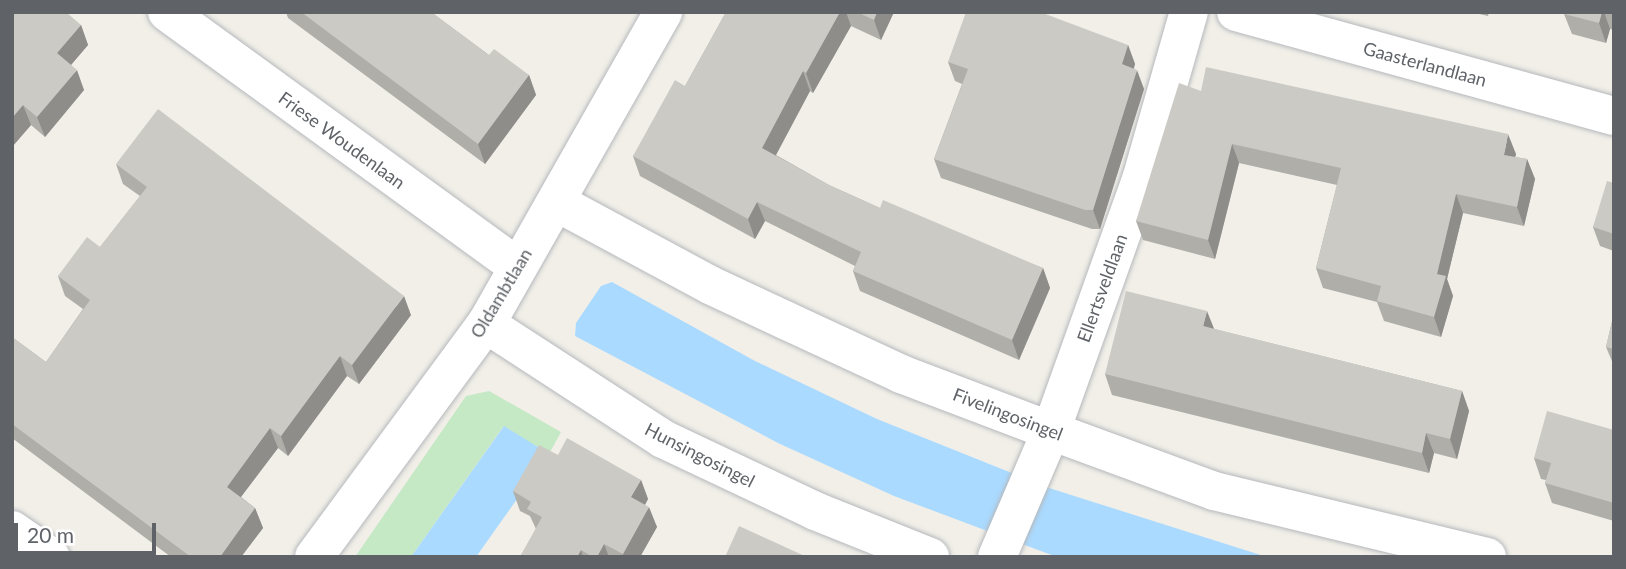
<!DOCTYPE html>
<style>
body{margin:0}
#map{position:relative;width:1626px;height:569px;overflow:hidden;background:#f1efe8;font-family:Lato,sans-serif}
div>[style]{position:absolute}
.green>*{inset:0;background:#c5e8c5}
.water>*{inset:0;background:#aadaff}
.roads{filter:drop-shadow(0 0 2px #b5b8bc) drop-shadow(0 0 2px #b5b8bc)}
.pedestrian>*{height:38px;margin:-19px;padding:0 19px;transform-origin:19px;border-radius:19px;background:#fff}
.minor>*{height:38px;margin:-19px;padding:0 19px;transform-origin:19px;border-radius:19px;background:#fff}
.wall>*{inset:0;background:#afaea9}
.shaded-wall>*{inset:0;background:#8f8d8a}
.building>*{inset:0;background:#cccac5}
span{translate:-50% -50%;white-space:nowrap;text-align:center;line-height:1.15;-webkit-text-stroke:5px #fff;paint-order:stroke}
.street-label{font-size:18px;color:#5f6368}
.frame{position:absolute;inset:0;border:14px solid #5f6368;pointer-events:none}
.scale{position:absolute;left:14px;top:523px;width:142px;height:32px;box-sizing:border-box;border:4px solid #5f6368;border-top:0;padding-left:9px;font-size:21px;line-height:24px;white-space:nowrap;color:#5f6368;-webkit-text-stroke:5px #fff;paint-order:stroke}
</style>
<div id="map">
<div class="green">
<div style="clip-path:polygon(489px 391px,561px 432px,549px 454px,503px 427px,411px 557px,355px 557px,466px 396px)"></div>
</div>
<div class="water">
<div style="clip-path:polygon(612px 282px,755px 361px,877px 419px,1049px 488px,1267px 557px,1057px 557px,894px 496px,778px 443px,575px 336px,576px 323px,601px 286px)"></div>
<div style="clip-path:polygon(504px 426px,549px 454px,476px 557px,411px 557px)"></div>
</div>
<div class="roads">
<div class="pedestrian">
<div style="left:997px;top:557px;width:137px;rotate:-66.8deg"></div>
</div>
<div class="minor">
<div style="left:167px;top:12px;width:432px;rotate:36deg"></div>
<div style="left:1236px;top:12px;width:392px;rotate:15.4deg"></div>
<div style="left:556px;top:202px;width:175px;rotate:28.3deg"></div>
<div style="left:710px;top:285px;width:85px;rotate:25.1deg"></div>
<div style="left:787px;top:321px;width:126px;rotate:24.9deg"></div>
<div style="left:901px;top:374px;width:160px;rotate:20.8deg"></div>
<div style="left:1051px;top:431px;width:174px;rotate:20.2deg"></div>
<div style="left:1214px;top:491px;width:281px;rotate:13.6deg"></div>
<div style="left:486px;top:324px;width:211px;rotate:33deg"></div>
<div style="left:663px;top:439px;width:168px;rotate:25.3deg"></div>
<div style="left:815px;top:511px;width:124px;rotate:21.8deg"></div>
<div style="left:1051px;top:431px;width:267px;rotate:-70.3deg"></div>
<div style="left:1141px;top:180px;width:175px;rotate:-74.1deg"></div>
<div style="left:12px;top:530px;width:47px;rotate:34.7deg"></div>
<div style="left:314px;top:557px;width:290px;rotate:-53.6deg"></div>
<div style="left:486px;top:324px;width:359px;rotate:-60.4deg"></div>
</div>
</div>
<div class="wall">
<div style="clip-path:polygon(12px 12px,81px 25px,88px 45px,71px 65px,84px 90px,45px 137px,31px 125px,12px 147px)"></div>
<div style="clip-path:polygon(286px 12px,431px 12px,489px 55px,529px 75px,536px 95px,485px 164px,288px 18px)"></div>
<div style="clip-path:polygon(726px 12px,894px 12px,881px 40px,851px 26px,813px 93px,810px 91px,776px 155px,829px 185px,880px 208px,1043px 268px,1050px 288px,1019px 360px,860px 291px,853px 271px,855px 266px,765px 221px,755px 239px,640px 176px,633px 156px,685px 86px)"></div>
<div style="clip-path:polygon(1471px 12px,1489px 12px,1488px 16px)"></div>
<div style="clip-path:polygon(1565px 12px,1614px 12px,1614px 30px,1610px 29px,1606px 43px,1572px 34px,1564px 14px)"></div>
<div style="clip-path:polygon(1128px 45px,1135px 64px,1134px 68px,1144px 89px,1100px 229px,1092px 229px,941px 178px,934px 159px,962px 84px,955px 81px,948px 62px)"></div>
<div style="clip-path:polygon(1201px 91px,1516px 154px,1515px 157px,1527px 159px,1535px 179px,1524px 226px,1463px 213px,1447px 279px,1453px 296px,1441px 337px,1384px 321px,1377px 302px,1323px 288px,1316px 268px,1337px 185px,1239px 163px,1215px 259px,1143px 240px,1136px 221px)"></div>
<div style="clip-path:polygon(116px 164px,411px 315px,359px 384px,347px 376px,288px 456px,278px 448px,241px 497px,255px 508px,263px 528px,241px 557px,171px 557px,12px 438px,12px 337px,46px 362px,83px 309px,65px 296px,58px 276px,100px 247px,140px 196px,123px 184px)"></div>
<div style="clip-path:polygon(1614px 183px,1614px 251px,1600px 246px,1593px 227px)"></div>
<div style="clip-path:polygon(1614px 313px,1614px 366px,1606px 347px)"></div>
<div style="clip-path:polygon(1214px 329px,1462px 391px,1469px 411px,1457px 459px,1434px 453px,1429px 473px,1112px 395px,1105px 374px)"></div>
<div style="clip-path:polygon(1614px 430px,1614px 521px,1552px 503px,1545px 483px,1546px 480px,1541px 479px,1534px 458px)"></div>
<div style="clip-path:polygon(558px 455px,641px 480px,648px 499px,645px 505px,657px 527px,640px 557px,520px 557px,536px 529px,530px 516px,520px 511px,513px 491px)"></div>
</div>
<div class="shaded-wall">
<div style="clip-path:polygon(840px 12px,846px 12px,851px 26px,813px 93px,806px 73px)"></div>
<div style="clip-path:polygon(877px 12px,894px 12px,881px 40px,874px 20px)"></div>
<div style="clip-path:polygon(1602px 12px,1604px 12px,1610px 29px,1606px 43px,1599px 23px)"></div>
<div style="clip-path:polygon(81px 25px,88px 45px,64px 73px,57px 53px)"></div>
<div style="clip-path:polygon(1128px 45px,1135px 64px,1129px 83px,1122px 64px)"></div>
<div style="clip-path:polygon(77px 70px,84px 90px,45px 137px,37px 117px)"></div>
<div style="clip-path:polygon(1137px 70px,1144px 89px,1100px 229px,1093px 210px)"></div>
<div style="clip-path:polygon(803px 71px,810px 91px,769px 168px,762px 148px)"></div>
<div style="clip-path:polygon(529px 75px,536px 95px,485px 164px,478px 144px)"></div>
<div style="clip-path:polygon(23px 105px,31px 125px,12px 147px,12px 118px)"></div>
<div style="clip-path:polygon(1508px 134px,1516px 154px,1511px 174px,1504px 155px)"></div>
<div style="clip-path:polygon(1232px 144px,1239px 163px,1215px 259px,1208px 240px)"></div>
<div style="clip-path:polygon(1527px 159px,1535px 179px,1524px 226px,1517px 207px)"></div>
<div style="clip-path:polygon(1456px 194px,1463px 213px,1447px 279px,1453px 296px,1441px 337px,1434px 317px,1437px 274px)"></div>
<div style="clip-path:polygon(757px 202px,765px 221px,755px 239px,748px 219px)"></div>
<div style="clip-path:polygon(1043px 268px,1050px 288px,1019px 360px,1012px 340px)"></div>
<div style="clip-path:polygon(404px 296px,411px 315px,359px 384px,352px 365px)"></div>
<div style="clip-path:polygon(1207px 311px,1215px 331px,1203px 326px)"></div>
<div style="clip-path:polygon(340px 356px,347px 376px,288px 456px,281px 436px)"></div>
<div style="clip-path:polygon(1462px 391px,1469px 411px,1457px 459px,1450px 439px)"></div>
<div style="clip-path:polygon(270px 428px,278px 448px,234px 506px,227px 487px)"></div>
<div style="clip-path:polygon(1426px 433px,1434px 453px,1429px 473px,1422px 453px)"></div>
<div style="clip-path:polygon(641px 480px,648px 499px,638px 517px,631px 497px)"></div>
<div style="clip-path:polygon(649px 507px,657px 527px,640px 557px,624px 557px,623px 554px)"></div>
<div style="clip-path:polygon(255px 508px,263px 528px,241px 557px,220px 557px)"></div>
<div style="clip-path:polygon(604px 544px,609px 557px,597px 557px)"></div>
<div style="clip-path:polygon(581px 550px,583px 557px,577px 557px)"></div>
</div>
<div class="building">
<div style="clip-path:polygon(12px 12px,66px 12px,81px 25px,57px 53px,77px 70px,37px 117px,23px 105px,12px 118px)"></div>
<div style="clip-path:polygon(301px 12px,431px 12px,489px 55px,494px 49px,529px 75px,478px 144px)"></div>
<div style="clip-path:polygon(726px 12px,840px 12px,806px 73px,803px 71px,762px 148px,829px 185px,880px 208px,883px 200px,1043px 268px,1012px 340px,853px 271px,861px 252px,757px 202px,748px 219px,633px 156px,675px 80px,685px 86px)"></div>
<div style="clip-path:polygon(857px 12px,877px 12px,874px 20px)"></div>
<div style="clip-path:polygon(966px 12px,1040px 12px,1128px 45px,1122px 64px,1137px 70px,1093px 210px,1085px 210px,934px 159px,968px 69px,948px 62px)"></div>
<div style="clip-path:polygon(1565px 12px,1602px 12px,1599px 23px,1564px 14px)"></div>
<div style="clip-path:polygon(1206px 67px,1508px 134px,1504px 155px,1527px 159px,1517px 207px,1456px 194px,1437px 274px,1446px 276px,1434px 317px,1377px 301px,1381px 286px,1316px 268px,1341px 168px,1232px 144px,1208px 240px,1136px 221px,1179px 83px,1201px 91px)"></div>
<div style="clip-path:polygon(158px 109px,404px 296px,352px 365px,340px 356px,281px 436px,270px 428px,227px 487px,255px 508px,220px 557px,191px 557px,12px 424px,12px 337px,46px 362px,90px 300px,58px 276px,87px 237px,100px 247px,147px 187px,116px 164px)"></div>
<div style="clip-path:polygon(1607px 181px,1614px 183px,1614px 234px,1593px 227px)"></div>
<div style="clip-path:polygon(1126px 291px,1207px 311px,1203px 326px,1462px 391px,1450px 439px,1426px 433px,1422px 453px,1105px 374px)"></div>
<div style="clip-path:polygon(1614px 313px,1614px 349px,1606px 347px)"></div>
<div style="clip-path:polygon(1547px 411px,1614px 430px,1614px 503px,1545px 483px,1551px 463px,1534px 458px)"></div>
<div style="clip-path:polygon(567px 438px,641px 480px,631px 497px,649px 507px,623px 554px,604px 544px,597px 557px,593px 557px,581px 550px,577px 557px,520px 557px,542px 517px,527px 509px,531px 502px,513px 491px,539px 445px,558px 455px)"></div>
<div style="clip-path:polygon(739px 526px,807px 557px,725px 557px)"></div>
</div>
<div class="street-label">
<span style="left:1425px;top:64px;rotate:15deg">Gaasterlandlaan</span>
<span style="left:342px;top:140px;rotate:36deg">Friese Woudenlaan</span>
<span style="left:1102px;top:288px;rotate:-70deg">Ellertsveldlaan</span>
<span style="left:501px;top:293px;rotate:-59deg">Oldambtlaan</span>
<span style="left:1008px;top:414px;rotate:21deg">Fivelingosingel</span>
<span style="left:700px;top:455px;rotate:27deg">Hunsingosingel</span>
</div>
<div class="frame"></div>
<div class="scale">20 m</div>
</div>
